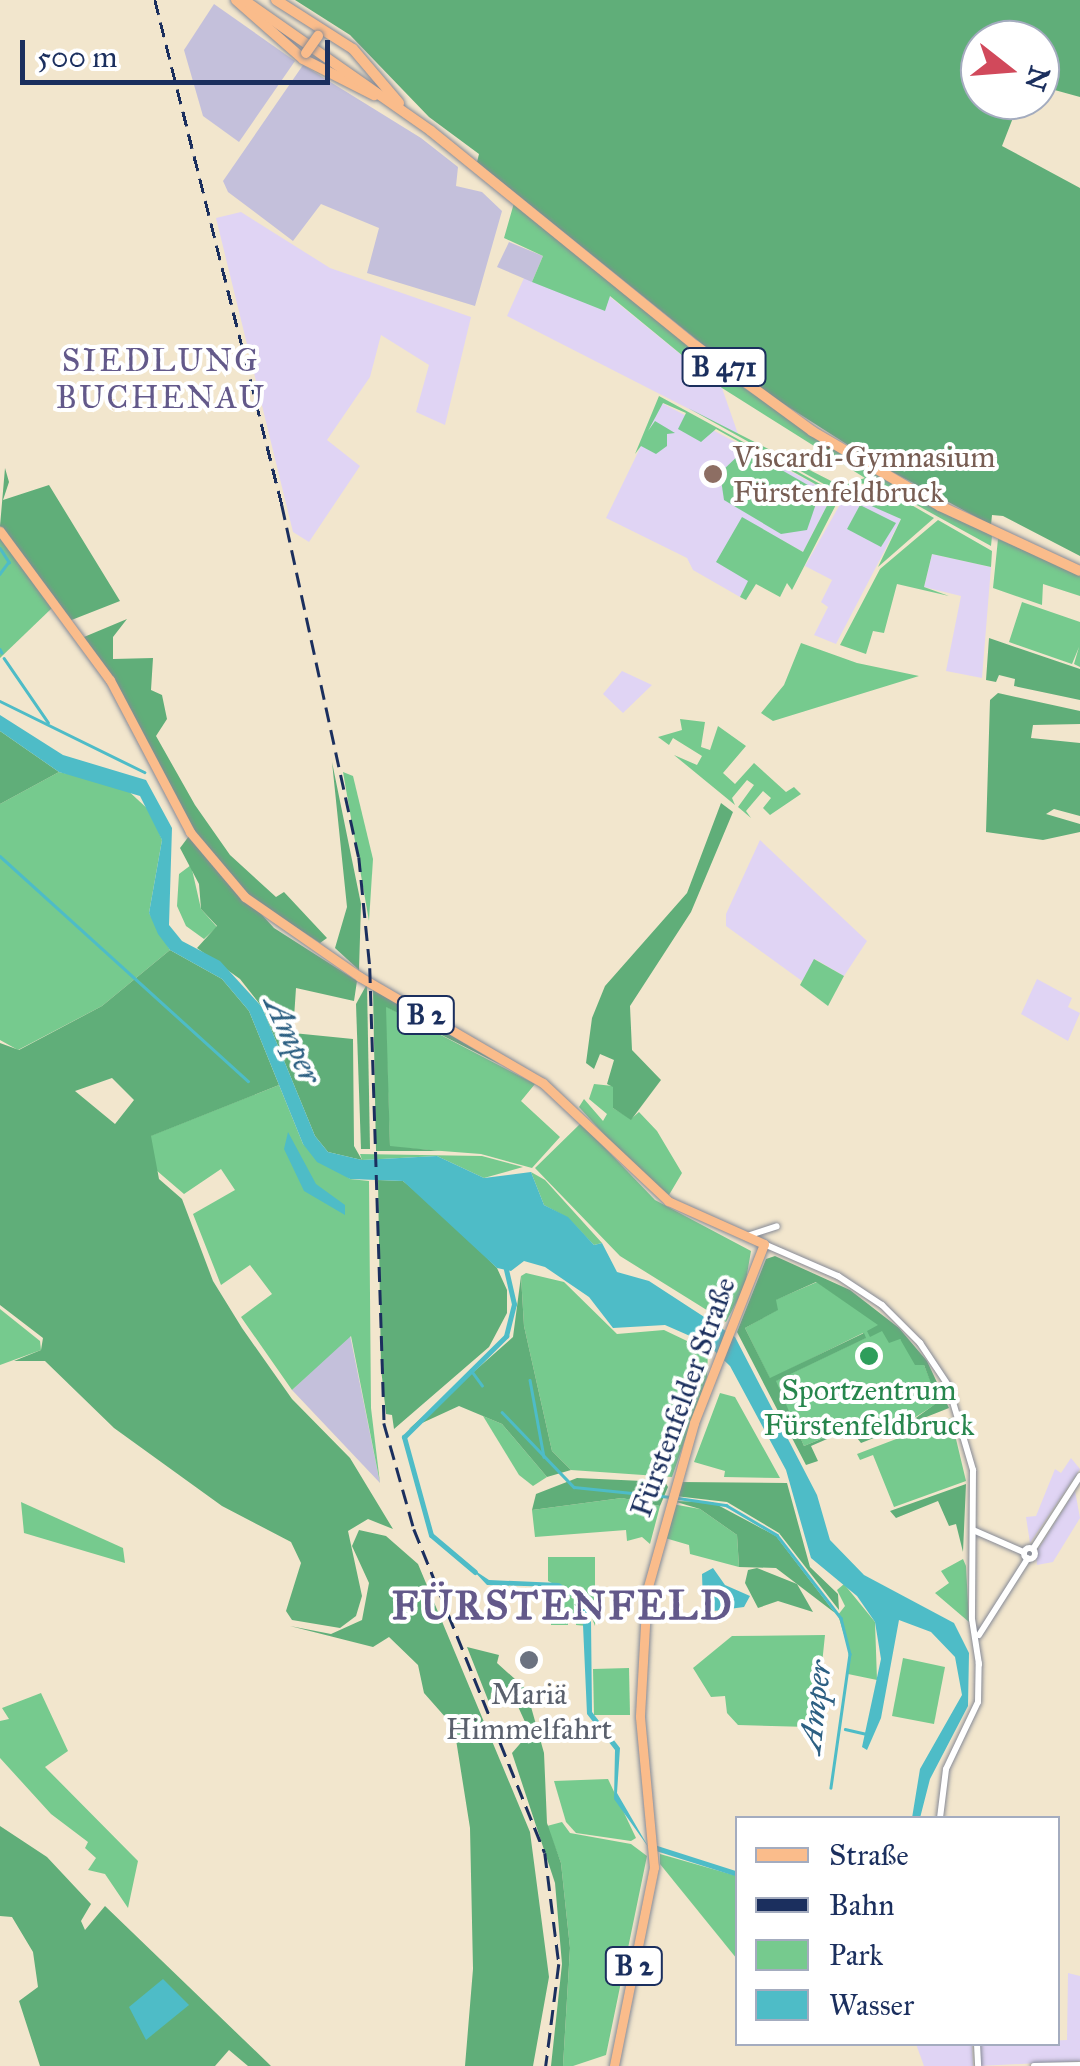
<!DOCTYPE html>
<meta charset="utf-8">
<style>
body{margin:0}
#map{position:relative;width:1080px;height:2066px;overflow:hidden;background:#f2e6cd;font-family:"IM FELL Great Primer",serif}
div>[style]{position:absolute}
.built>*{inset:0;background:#e0d4f4}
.industrial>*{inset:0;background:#c4c0db}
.green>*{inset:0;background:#76ca8e}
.forest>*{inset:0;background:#60ae79}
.water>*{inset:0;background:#4ebcc7}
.stream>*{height:2.5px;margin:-1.25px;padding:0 1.25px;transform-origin:1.25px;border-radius:1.25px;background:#4ebcc7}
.canal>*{height:5px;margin:-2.5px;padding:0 2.5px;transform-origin:2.5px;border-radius:2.5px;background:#4ebcc7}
.roads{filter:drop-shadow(0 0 2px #868a96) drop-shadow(0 0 2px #868a96)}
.tertiary>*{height:6px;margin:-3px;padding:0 3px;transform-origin:3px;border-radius:3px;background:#fff}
.tertiary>.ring{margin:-3px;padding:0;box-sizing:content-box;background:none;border:6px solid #fff;border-radius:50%}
.primary>*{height:9px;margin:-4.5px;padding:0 4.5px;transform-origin:4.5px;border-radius:4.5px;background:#fabc8b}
.trunk>*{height:10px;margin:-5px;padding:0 5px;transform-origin:5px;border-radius:5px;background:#fabc8b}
.rail>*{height:2.5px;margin-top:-1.25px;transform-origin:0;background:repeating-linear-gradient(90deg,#1b2f5e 0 15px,transparent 0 23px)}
.bridges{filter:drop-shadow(0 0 2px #868a96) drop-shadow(0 0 2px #868a96)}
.trunk-bridge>*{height:10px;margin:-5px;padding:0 5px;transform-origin:5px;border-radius:5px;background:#fabc8b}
.dots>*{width:28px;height:28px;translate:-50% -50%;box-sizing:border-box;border:5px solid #fff;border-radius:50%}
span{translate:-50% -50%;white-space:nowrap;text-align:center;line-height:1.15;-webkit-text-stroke:8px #fff;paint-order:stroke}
.shield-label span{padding:2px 8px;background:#fff;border:2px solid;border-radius:8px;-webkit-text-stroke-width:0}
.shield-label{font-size:28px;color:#1b2f5e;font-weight:700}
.education-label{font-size:30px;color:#785e54}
.left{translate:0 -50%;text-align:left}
.leisure-label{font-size:30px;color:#27864d}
.street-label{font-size:30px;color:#1b2f5e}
.worship-label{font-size:30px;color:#5b616d}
.neighbourhood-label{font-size:32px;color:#63598a;letter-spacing:2.5px}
.water-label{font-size:32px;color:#2d6083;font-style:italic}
.district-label{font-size:40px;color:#63598a;font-weight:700;letter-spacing:2.5px}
.legend{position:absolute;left:735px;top:1816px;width:325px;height:230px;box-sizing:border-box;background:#fff;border:2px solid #a4acbf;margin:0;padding:12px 18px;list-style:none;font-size:30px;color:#1b2f5e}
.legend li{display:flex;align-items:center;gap:20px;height:50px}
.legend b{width:50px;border:2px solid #a4acbf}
.north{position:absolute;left:960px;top:20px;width:100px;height:100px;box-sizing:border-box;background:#fff;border:2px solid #a4acbf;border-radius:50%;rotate:107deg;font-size:28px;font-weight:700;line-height:40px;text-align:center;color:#1b2f5e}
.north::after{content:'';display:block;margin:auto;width:35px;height:45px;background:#d1495b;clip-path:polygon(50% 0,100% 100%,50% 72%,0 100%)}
.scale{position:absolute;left:20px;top:40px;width:310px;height:45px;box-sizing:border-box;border:5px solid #1b2f5e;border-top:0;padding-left:12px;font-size:30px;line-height:35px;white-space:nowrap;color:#1b2f5e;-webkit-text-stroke:8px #fff;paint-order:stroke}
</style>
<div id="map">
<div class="built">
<div style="clip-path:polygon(241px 212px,330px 268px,471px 317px,445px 425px,416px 412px,429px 365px,381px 335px,370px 377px,327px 440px,360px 466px,309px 542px,293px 532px,216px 218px)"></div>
<div style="clip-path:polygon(524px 278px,605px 310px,609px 296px,722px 388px,738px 434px,507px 316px)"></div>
<div style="clip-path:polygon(662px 403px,833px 494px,803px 552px,742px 518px,749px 581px,740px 597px,693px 570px,687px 558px,606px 518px)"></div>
<div style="clip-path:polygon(847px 492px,901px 519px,836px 644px,814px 635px,828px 607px,821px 602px,832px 580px,805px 566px)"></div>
<div style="clip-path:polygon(932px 554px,991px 567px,982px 678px,946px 671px,961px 596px,924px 587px)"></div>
<div style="clip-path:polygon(622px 671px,652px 685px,623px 713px,603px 694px)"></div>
<div style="clip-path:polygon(760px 840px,867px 941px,844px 976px,815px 959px,802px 981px,726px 926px,726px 914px)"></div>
<div style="clip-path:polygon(1037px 979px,1072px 998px,1068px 1007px,1080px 1013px,1068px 1041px,1021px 1014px)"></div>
<div style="clip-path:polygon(1071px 1458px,1080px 1469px,1030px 1543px,1026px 1517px,1036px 1516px,1055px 1469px,1061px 1473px)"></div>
<div style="clip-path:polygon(1075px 1491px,1080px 1518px,1053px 1562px,1037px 1565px,1036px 1553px)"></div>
<div style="clip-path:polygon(1068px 1973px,1080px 1976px,1080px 2061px,979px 2066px,978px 2044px,1067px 2040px)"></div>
<div style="clip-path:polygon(916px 2044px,972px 2044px,973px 2066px,924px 2066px)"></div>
</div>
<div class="industrial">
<div style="clip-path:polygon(214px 4px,295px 61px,239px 142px,203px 116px,184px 50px)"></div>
<div style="clip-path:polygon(303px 65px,421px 138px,458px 167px,456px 186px,482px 192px,502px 211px,475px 306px,367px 273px,379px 228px,321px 204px,293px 241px,228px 192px,223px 181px)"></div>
<div style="clip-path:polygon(509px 242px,543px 256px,532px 282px,497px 267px)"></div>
<div style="clip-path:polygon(350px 1335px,380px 1483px,292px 1390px)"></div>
</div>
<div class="green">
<div style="clip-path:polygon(514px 203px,744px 388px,870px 472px,992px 536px,991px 546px,875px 482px,831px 488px,688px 408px,841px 486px,865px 478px,722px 388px,610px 296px,605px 311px,532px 282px,543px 256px,504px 238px)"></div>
<div style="clip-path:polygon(659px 396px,833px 491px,875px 484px,934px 518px,878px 567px,901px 519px,842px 493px,792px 590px,787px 583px,780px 597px,756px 584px,746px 600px,740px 597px,748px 581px,716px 562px,742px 517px,803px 552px,833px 494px,716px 429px,701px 442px,678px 429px,686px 413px,663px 403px,648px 431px,655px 421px,675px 433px,667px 434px,667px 446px,656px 454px,641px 446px,635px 454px)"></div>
<div style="clip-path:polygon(745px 449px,820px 492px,807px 530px,781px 534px,724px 500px,720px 473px)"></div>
<div style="clip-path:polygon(860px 505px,896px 523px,881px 547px,847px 529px)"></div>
<div style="clip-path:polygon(938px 520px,992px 551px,991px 567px,932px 554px,924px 587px,949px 596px,897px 584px,884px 633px,873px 631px,866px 654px,840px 645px,880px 569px)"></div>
<div style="clip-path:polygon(0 535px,52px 608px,0 658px)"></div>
<div style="clip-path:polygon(998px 539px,1080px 574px,1080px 596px,1043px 584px,1042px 605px,993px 588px)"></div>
<div style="clip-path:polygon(1022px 602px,1080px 622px,1080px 667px,1074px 664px,1079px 647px,1072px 664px,1009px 642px)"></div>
<div style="clip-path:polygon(801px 643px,857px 663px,919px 676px,773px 721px,761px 713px,784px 685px)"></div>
<div style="clip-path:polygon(680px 719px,705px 722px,701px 747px,710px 750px,718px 726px,746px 746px,723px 773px,735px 784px,754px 763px,786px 792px,794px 787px,801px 794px,770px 815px,763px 808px,771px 798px,763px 791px,746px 811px,751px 818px,738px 807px,754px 785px,747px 780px,732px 798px,735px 805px,674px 755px,697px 765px,702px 756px,673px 738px,669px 745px,658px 737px,682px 730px)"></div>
<div style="clip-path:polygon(59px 772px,123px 786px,151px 812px,162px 840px,149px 913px,170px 950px,102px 1006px,18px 1050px,0 1040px,0 804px)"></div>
<div style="clip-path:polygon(343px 772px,353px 776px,373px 859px,369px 921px)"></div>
<div style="clip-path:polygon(191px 865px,201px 909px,217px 927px,204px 939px,186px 926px,177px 906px,179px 874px)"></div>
<div style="clip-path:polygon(814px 959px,844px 976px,828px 1006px,800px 985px)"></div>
<div style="clip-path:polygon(385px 1006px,535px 1084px,521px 1101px,560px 1137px,532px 1168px,481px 1154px,390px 1147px)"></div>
<div style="clip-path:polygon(594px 1084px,613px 1086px,613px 1108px,631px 1119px,639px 1112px,657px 1131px,682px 1173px,669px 1195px,633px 1166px,579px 1107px,584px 1099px,603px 1121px,607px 1114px,589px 1099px)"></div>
<div style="clip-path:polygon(279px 1085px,303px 1144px,350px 1179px,369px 1181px,371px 1408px,380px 1483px,351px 1336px,292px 1390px,241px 1317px,272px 1294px,250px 1265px,221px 1285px,193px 1214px,235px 1190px,221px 1169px,184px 1194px,156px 1170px,150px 1136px)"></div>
<div style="clip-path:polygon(581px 1123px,655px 1200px,751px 1251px,745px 1286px,726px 1322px,620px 1256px,535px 1168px)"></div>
<div style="clip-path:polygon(360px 1154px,482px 1156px,523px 1167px,484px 1178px,437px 1156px,362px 1160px)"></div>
<div style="clip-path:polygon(531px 1172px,545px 1180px,602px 1243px,594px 1245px,568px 1218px,544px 1205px)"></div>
<div style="clip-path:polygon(526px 1273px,564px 1282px,617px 1334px,664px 1330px,708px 1351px,707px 1377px,672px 1477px,571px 1470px,552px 1451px,524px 1326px,521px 1276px)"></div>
<div style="clip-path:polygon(817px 1282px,900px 1339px,924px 1365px,939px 1402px,897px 1429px,884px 1410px,890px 1427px,863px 1438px,857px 1424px,804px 1446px,775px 1381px,865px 1338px,863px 1333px,770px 1379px,745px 1328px,777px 1310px,775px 1300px)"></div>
<div style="clip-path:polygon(0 1309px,40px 1341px,41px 1350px,0 1365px)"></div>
<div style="clip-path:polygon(720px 1393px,735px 1397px,780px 1478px,724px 1477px,725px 1471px,694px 1462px)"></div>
<div style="clip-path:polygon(483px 1416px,502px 1424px,547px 1477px,533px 1486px,519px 1475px)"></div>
<div style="clip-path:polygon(951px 1418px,966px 1481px,894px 1507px,873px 1455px,860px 1460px,857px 1454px)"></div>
<div style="clip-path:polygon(622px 1498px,660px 1506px,650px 1544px,642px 1537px,627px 1541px,626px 1530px,535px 1537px,532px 1510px)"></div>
<div style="clip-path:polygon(21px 1502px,123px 1548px,125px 1563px,24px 1533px)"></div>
<div style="clip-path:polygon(672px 1504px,700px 1509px,737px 1535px,739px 1567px,690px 1554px,689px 1545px,665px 1538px)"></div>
<div style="clip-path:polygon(548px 1557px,595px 1557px,595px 1626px,585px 1600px,548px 1581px)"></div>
<div style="clip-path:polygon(963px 1559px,966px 1566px,969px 1622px,935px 1593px,949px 1583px,941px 1571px)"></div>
<div style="clip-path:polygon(844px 1584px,875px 1622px,877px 1680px,848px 1674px,850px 1654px,838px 1615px,845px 1606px,837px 1590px)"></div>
<div style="clip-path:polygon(550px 1586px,577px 1597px,587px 1626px,576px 1625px,576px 1617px,568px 1617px,568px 1625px,551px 1625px)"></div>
<div style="clip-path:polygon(825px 1635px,820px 1683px,827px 1707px,809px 1727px,738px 1725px,727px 1713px,725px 1696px,711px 1697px,693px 1668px,732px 1636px)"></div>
<div style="clip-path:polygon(903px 1658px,945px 1667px,934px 1724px,892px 1716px)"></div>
<div style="clip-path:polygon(629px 1668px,630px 1715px,594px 1715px,593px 1669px)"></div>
<div style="clip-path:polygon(41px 1693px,68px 1751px,45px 1767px,138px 1861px,128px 1908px,105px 1874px,88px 1870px,96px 1858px,85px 1848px,88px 1842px,51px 1814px,0 1758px,0 1721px,9px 1719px,2px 1708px)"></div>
<div style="clip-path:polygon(608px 1779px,636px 1838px,631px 1841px,576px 1833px,566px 1822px,554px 1781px)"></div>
<div style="clip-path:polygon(562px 1822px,570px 1833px,631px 1844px,647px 1856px,606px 2055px,573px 2066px,563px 2066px,570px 1948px,561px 1863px,547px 1826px)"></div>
<div style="clip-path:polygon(660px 1854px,737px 1876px,737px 1959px,660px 1864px)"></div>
</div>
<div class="forest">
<div style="clip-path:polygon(295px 0,1080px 0,1080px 97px,1040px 86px,1040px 40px,980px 40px,980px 100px,1020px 100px,1002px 146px,1080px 188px,1080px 556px,1003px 516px,992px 515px,991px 525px,876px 463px,748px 381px,477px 162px,479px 154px,429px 117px,350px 35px)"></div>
<div style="clip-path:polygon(5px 468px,9px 482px,3px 500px,49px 485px,120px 601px,69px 621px,56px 606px,0 526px)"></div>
<div style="clip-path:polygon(127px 619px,113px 637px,113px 659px,153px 658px,151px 690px,162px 695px,167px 719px,156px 736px,195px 805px,230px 855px,276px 897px,284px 892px,327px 938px,320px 943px,247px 895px,191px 831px,84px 637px)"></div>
<div style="clip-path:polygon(989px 638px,1080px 669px,1080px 700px,1014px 686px,1015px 679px,999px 675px,996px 682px,986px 680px)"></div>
<div style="clip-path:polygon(998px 693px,1080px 711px,1080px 724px,1033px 725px,1031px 738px,1080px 743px,1080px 816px,1054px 809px,1046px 814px,1080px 824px,1080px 832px,1043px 840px,986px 832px,990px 700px)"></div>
<div style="clip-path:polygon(0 731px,59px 772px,0 804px)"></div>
<div style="clip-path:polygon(332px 762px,361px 904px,359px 970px,335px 948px,347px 907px)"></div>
<div style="clip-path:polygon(721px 803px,733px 812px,691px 912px,630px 1006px,632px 1050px,661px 1080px,631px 1120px,613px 1108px,613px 1087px,607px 1084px,614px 1060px,600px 1054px,594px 1069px,586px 1063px,592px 1018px,605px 986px,687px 893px)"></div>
<div style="clip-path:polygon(189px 836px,274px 928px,357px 981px,354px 1001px,296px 988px,293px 1033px,353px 1039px,354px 1146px,362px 1160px,328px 1152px,315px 1136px,262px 1007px,240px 979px,197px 948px,217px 926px,201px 909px,199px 884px,180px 848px)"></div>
<div style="clip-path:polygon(evenodd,170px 950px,222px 979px,249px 1011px,279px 1085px,151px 1136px,159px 1179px,182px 1199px,213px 1281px,242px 1328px,292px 1399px,350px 1458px,393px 1529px,368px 1519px,348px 1531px,362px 1596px,356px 1616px,340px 1628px,292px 1620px,286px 1611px,301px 1563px,291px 1542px,222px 1506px,114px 1428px,45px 1361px,14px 1361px,41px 1350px,43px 1338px,0 1305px,0 1043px,19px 1050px,102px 1006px,170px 950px,112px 1078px,134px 1100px,115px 1124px,75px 1091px,112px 1078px)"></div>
<div style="clip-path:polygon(367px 984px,370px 1149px,361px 1149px,356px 1004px)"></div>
<div style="clip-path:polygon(373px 989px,501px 1065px,386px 1007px,390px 1146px,441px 1151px,376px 1151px)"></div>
<div style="clip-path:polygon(378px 1180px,403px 1181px,437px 1209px,497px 1268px,507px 1290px,507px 1313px,489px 1347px,394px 1429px,392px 1415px,386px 1414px,381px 1368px)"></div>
<div style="clip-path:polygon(775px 1256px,850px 1290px,899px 1328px,927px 1361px,949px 1408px,906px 1425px,938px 1402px,924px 1365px,915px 1365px,900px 1339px,889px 1343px,882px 1331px,870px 1337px,867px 1331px,878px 1325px,816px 1282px,776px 1300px,778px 1310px,745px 1328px,770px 1378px,864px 1333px,866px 1338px,776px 1381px,804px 1446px,857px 1424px,863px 1438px,890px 1427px,885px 1409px,897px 1429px,861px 1443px,850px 1429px,811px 1446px,818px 1461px,806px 1465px,737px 1332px,766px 1259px)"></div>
<div style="clip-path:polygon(521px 1276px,524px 1326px,552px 1451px,571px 1470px,547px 1477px,502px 1424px,459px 1406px,409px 1429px,513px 1337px)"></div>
<div style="clip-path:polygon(577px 1478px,665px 1482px,668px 1487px,660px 1506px,622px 1498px,532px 1510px,536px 1494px)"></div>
<div style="clip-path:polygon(680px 1482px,787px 1483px,810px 1567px,838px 1594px,839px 1610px,779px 1533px,727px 1502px,675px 1496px)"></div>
<div style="clip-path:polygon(966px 1484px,963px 1552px,956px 1524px,949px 1526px,938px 1501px,896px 1518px,890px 1511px)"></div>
<div style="clip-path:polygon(673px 1501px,712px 1502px,776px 1536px,835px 1613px,776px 1568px,739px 1567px,737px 1535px,700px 1509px)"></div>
<div style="clip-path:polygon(359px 1530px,386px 1536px,418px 1564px,530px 1832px,549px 1977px,533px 2066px,465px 2066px,473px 1969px,470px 1828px,454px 1727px,424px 1693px,418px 1665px,389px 1637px,373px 1647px,290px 1626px,331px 1634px,362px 1620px,369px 1583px,352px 1546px)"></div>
<div style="clip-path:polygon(757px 1568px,797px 1584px,813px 1612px,778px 1601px,758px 1608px,745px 1583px,748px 1570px)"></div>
<div style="clip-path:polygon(467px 1647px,499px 1655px,497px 1663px,526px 1689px,544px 1753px,547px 1823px,561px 1863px,570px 1948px,563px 2066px,551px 2066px,562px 1964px,555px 1883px,512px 1753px,525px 1738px,526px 1724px,509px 1687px,491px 1693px,490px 1705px)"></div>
<div style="clip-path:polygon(0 1826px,47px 1857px,91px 1904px,81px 1921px,85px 1930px,105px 1906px,271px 2066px,248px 2066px,229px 2050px,215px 2066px,40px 2066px,19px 2001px,38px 1987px,33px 1952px,12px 1917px,0 1916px)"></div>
</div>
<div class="water">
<div style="clip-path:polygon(0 715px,63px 755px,146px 780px,172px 828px,169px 925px,182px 941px,220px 961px,262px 1007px,315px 1136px,328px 1152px,362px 1160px,437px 1156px,484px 1178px,531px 1172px,544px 1205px,568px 1217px,594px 1245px,602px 1243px,617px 1272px,649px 1281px,735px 1337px,817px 1495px,830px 1540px,864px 1575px,954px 1623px,969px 1653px,968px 1706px,930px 1779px,920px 1818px,912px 1818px,920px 1769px,962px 1695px,955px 1657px,931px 1632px,899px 1620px,881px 1718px,867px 1750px,862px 1747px,881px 1659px,875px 1622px,857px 1596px,811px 1558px,786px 1470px,730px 1366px,706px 1343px,665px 1325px,613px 1328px,589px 1297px,545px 1267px,524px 1261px,511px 1271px,497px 1268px,403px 1181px,350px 1179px,317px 1162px,303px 1144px,249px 1011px,222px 979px,170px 950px,158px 934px,149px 913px,162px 840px,140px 796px,59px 772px,0 731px)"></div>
<div style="clip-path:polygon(288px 1132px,316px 1184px,345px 1205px,345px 1215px,304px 1191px,284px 1149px)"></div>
<div style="clip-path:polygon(471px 1568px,489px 1580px,559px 1583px,585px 1600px,591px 1620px,592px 1712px,620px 1748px,617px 1793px,649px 1848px,614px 1799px,615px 1750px,587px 1714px,582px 1603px,558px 1587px,487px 1585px)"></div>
<div style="clip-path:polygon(713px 1568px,725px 1585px,750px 1596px,744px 1607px,714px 1611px,703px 1605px,702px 1574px)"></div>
<div style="clip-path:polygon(163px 1979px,189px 2005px,146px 2040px,129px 2007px)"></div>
</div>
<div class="stream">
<div style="left:0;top:548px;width:17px;rotate:57deg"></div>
<div style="left:9px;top:562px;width:15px;rotate:127deg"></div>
<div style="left:0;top:649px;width:4px;rotate:63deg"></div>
<div style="left:4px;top:658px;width:78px;rotate:55.5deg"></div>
<div style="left:0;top:701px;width:161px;rotate:26.2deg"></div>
<div style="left:0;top:856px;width:335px;rotate:42.2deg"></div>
<div style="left:471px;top:1370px;width:19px;rotate:54deg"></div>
<div style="left:530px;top:1380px;width:78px;rotate:79.7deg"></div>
<div style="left:502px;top:1412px;width:104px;rotate:46.2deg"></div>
<div style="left:574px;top:1487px;width:97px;rotate:5.9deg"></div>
<div style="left:678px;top:1498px;width:49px;rotate:8.3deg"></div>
<div style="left:726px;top:1505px;width:59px;rotate:30.5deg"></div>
<div style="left:777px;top:1535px;width:105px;rotate:52.4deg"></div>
<div style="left:841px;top:1618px;width:37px;rotate:76deg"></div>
<div style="left:850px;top:1654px;width:135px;rotate:98.1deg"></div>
<div style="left:845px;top:1729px;width:23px;rotate:13deg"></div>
</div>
<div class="canal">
<div style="left:475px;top:1572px;width:57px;rotate:-139.9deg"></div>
<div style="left:431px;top:1535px;width:102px;rotate:-105.4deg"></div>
<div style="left:404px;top:1437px;width:144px;rotate:-44.7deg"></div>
<div style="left:506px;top:1336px;width:33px;rotate:-76deg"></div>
<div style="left:514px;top:1304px;width:39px;rotate:-103deg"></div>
<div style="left:650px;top:1846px;width:92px;rotate:17.7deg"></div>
</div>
<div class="roads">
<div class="tertiary">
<div style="left:750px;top:1235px;width:28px;rotate:-18deg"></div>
<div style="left:764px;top:1244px;width:81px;rotate:23.4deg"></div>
<div style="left:838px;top:1276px;width:53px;rotate:33.4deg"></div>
<div style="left:882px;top:1305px;width:54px;rotate:45deg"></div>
<div style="left:920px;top:1343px;width:50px;rotate:56.3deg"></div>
<div style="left:948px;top:1385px;width:89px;rotate:73.6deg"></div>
<div style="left:973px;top:1470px;width:149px;rotate:90.4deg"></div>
<div style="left:972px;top:1619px;width:46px;rotate:81.2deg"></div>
<div style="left:973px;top:1530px;width:55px;rotate:23.7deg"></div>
<div class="ring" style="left:1023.5px;top:1547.5px;width:5px;height:5px"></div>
<div style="left:1033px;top:1549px;width:87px;rotate:-57.2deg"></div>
<div style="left:979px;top:1635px;width:91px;rotate:-57.5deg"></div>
<div style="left:940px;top:1818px;width:49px;rotate:-83deg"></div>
<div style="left:946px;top:1769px;width:74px;rotate:-64.5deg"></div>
<div style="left:978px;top:1702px;width:39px;rotate:-89deg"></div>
<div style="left:977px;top:2044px;width:22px;rotate:87deg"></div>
<div style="left:1034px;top:2066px;width:46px;rotate:-1.2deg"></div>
</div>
<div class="primary">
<div style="left:0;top:531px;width:185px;rotate:53.6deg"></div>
<div style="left:110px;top:680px;width:172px;rotate:62.2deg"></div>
<div style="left:190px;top:832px;width:85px;rotate:49.8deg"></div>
<div style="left:245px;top:897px;width:140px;rotate:34.8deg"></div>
<div style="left:360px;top:977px;width:211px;rotate:30.1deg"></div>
<div style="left:543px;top:1083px;width:172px;rotate:43.3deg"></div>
<div style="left:668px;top:1201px;width:105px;rotate:24.1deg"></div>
<div style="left:764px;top:1244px;width:192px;rotate:111.4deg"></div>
<div style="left:694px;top:1423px;width:173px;rotate:105.7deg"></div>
<div style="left:647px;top:1590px;width:127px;rotate:93.2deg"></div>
<div style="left:640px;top:1717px;width:151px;rotate:84.7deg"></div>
<div style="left:654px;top:1867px;width:203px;rotate:101.4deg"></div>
</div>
<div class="trunk">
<div style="left:236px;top:0;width:89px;rotate:41.4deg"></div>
<div style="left:303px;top:59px;width:80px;rotate:26.9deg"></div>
<div style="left:244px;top:0;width:228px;rotate:35deg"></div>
<div style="left:431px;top:131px;width:341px;rotate:39.1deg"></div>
<div style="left:696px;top:346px;width:144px;rotate:36.2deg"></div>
<div style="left:812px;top:431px;width:148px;rotate:30.4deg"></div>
<div style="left:940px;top:506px;width:154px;rotate:24.9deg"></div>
<div style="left:276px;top:0;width:91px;rotate:32.5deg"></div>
<div style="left:353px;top:49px;width:71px;rotate:49.6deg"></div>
</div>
</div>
<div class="rail">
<div style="left:155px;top:0;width:521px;rotate:75.88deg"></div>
<div style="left:282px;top:505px;width:360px;rotate:77.7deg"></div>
<div style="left:359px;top:857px;width:112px;rotate:84.3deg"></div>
<div style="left:370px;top:968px;width:455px;rotate:88.2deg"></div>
<div style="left:384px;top:1423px;width:110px;rotate:74.2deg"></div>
<div style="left:414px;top:1529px;width:349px;rotate:68deg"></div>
<div style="left:545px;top:1853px;width:112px;rotate:82.8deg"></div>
<div style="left:559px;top:1964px;width:103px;rotate:97.3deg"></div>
</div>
<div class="bridges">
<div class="trunk-bridge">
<div style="left:306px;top:53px;width:21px;rotate:-55deg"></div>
</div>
</div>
<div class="dots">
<div style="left:713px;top:474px;background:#8d6e63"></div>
<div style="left:869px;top:1356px;background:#2e9e5b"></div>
<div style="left:529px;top:1660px;background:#6b7280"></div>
</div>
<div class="shield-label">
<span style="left:724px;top:367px">B 471</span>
<span style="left:426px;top:1015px">B 2</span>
<span style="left:634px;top:1966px">B 2</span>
</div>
<div class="education-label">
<span class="left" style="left:733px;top:474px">Viscardi-Gymnasium<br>Fürstenfeldbruck</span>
</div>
<div class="leisure-label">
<span style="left:869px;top:1407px">Sportzentrum<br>Fürstenfeldbruck</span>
</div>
<div class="street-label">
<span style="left:683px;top:1397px;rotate:-70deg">Fürstenfelder Straße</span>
</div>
<div class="worship-label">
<span style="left:529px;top:1711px">Mariä<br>Himmelfahrt</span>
</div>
<div class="neighbourhood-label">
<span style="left:161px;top:380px">SIEDLUNG<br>BUCHENAU</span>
</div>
<div class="water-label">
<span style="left:292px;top:1040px;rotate:65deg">Amper</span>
<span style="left:816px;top:1707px;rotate:-83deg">Amper</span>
</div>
<div class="district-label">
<span style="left:563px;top:1606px">FÜRSTENFELD</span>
</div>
<ul class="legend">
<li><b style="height:12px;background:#fabc8b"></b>Straße</li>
<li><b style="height:12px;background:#1b2f5e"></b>Bahn</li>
<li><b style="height:28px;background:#76ca8e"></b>Park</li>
<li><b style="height:28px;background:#4ebcc7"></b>Wasser</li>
</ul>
<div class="north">N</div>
<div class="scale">500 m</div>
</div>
